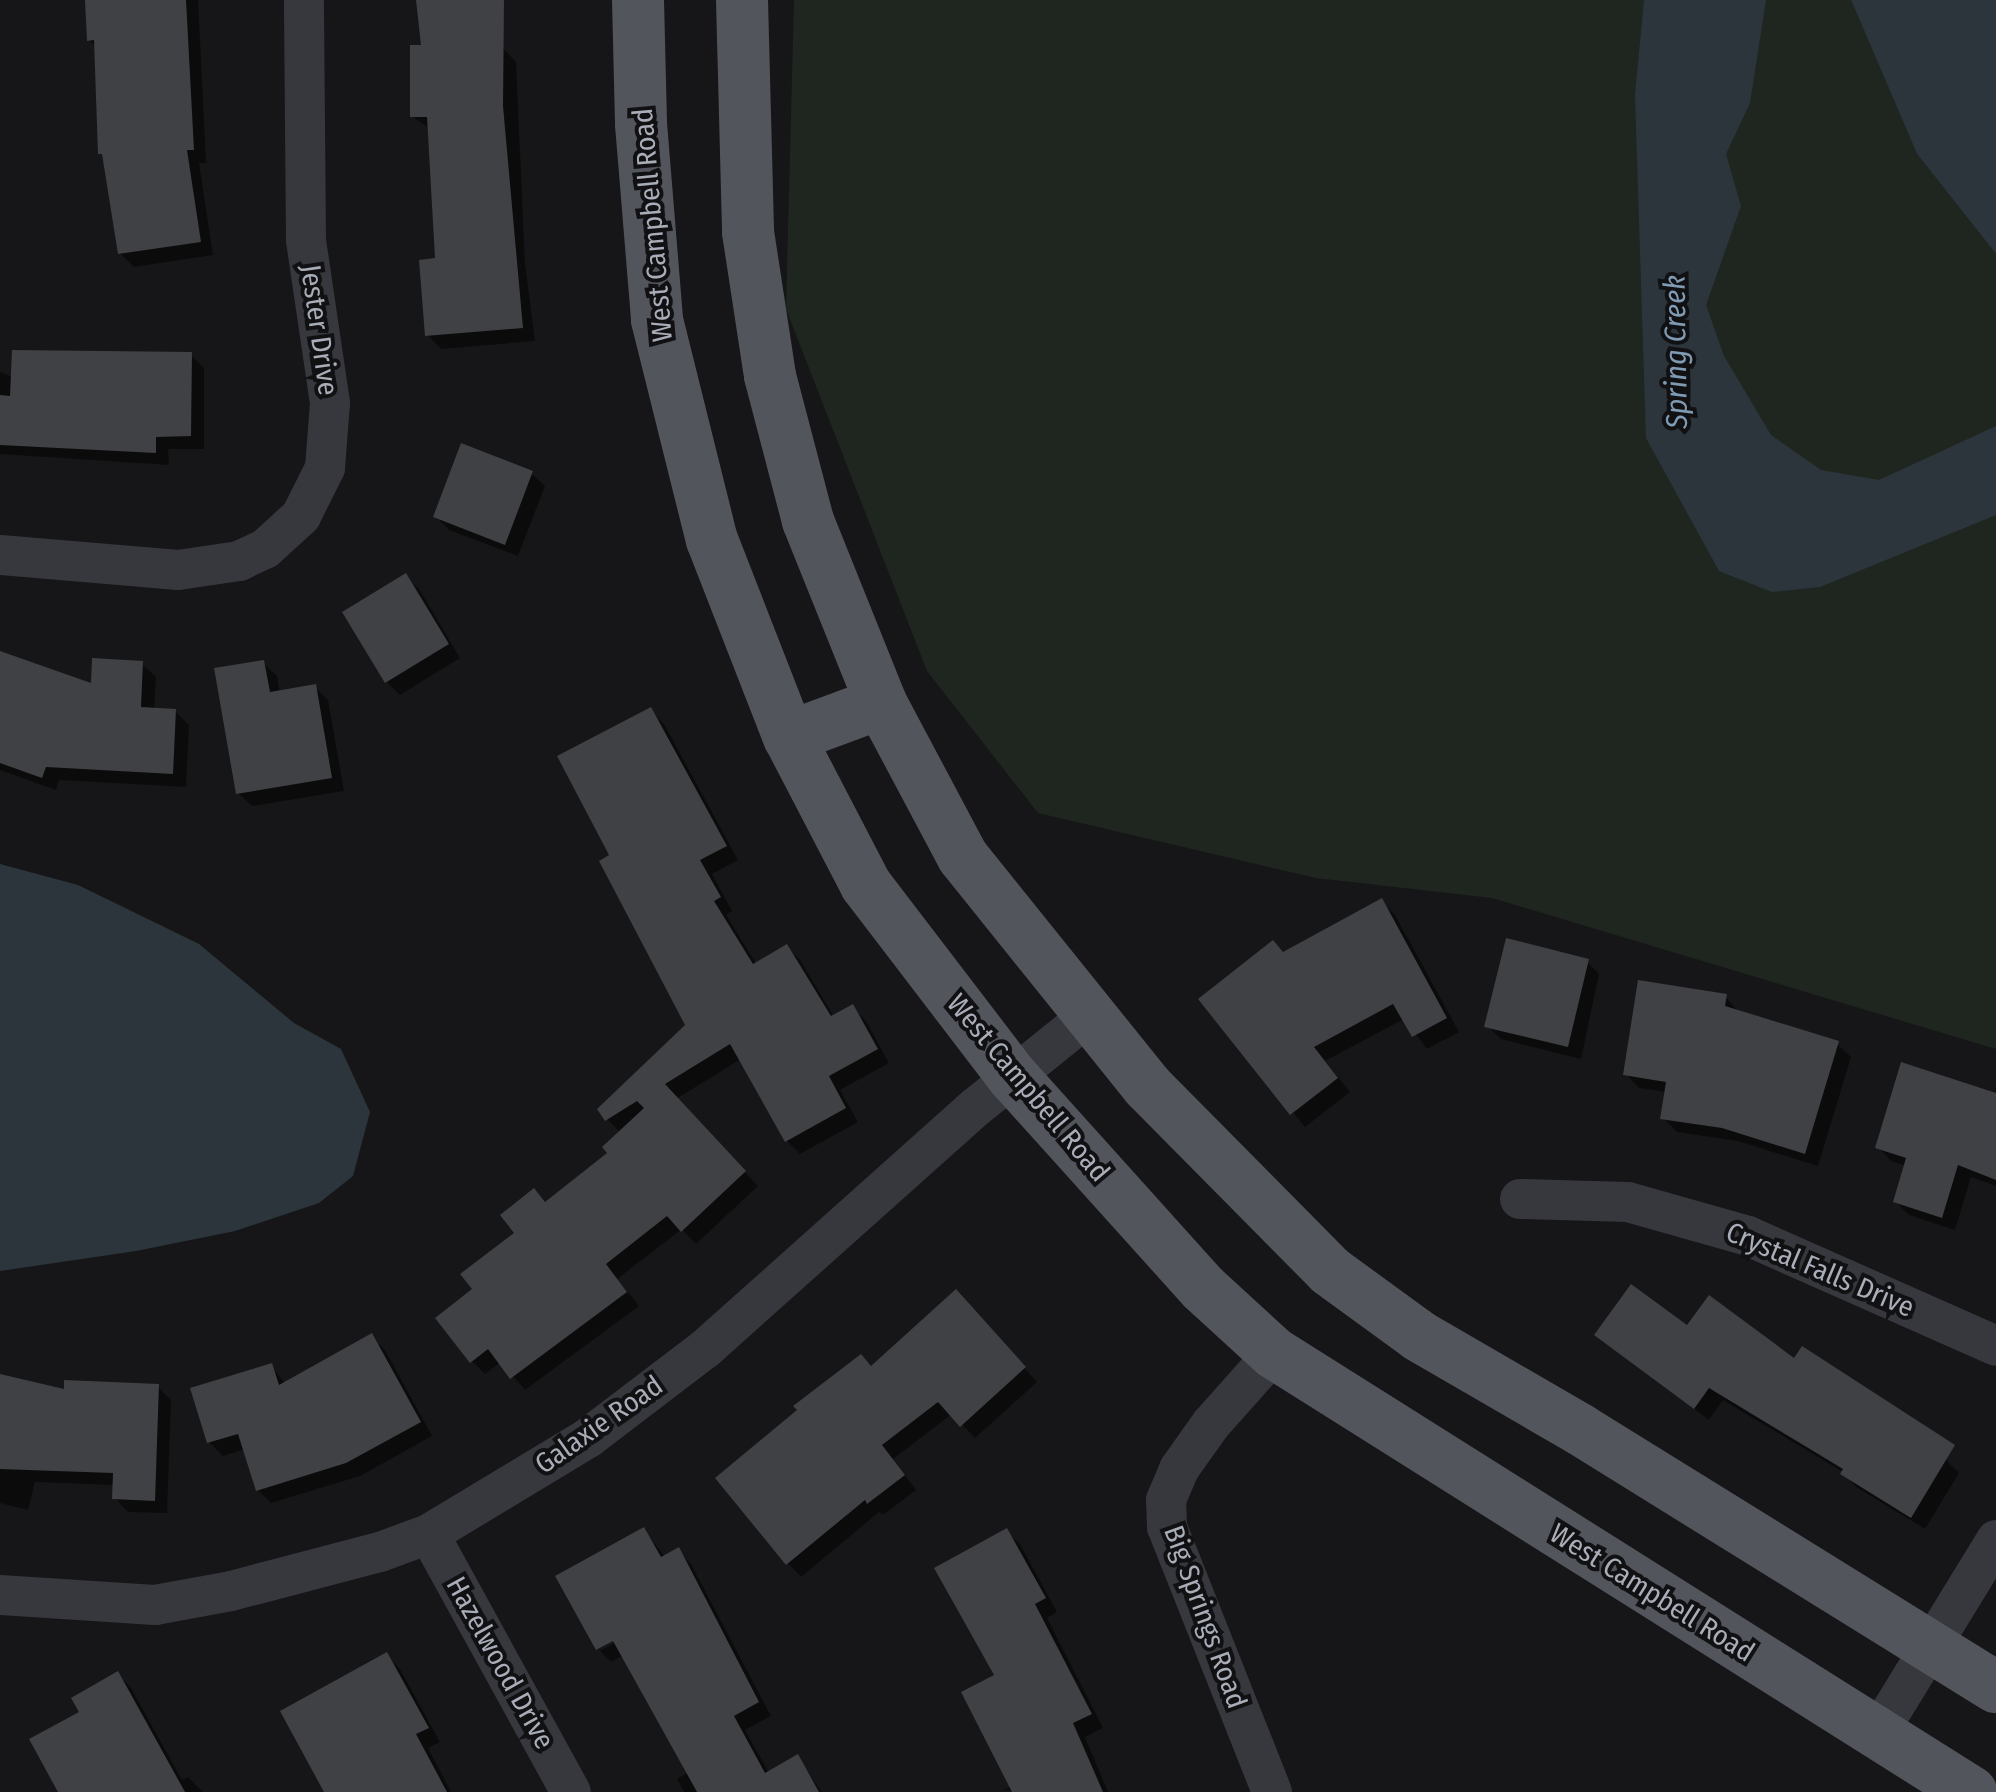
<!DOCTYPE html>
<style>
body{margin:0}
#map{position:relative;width:1996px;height:1792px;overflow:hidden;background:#161618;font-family:"Fira Sans Condensed",sans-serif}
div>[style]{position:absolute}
.green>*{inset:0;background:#1e261f}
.water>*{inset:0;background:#2c353c}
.shadow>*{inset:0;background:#0007}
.building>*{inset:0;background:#404145}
.minor>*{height:40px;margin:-20px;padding:0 20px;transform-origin:20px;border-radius:20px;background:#37383d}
.major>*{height:52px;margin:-26px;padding:0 26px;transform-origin:26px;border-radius:26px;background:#53555c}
span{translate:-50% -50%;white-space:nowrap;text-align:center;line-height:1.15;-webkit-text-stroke:8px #111113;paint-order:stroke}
.street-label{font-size:28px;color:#a8adb8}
.water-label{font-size:30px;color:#7f9bb3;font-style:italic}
</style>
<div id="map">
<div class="green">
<div style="clip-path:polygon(794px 0,1851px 0,1917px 154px,1996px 254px,1996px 1049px,1492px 898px,1316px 878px,1038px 813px,927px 671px,786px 309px)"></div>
</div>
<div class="water">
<div style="clip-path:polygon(1644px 0,1766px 0,1750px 103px,1726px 154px,1741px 206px,1706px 305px,1724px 356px,1771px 435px,1821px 470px,1879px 480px,1996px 426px,1996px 515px,1820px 587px,1772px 592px,1719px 571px,1646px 438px,1635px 95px)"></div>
<div style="clip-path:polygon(1851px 0,1996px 0,1996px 254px,1917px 154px)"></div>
<div style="clip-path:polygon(0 864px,78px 885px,199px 944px,294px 1023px,341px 1049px,370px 1112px,353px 1176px,319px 1203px,235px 1231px,136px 1251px,0 1271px)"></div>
</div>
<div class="shadow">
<div style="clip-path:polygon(88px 0,198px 0,206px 163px,199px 163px,213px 255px,134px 267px,120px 253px,96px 47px,89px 40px)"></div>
<div style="clip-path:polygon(418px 0,492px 0,503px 48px,516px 62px,525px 264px,535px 341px,441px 349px,428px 335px,437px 261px,430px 129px,412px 116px,424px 48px)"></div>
<div style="clip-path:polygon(191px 355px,204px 368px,204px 449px,168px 449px,169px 465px,0 454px,0 372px,13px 377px)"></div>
<div style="clip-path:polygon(531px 473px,545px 486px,518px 556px,449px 530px,436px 517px)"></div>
<div style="clip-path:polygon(405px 576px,419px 589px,460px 658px,400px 695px,387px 682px,345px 613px)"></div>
<div style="clip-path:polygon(0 659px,93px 686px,142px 664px,156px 677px,154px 710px,175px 711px,189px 725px,186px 787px,59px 780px,56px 790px,0 770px)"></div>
<div style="clip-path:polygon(263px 663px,277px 676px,280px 693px,315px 687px,328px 700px,344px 791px,252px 806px,238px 793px)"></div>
<div style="clip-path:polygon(650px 710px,664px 724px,738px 860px,712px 874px,732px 911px,726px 915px,757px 965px,787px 947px,800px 960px,834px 1017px,852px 1007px,866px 1021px,889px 1063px,840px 1090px,858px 1122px,800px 1154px,787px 1141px,741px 1059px,676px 1099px,758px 1186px,696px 1244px,682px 1229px,617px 1279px,639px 1306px,525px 1390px,501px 1362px,485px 1374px,472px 1361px,476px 1290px,517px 1233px,534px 1191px,547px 1204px,611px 1153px,621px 1133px,607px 1119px,688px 1026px,612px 856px)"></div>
<div style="clip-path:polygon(1382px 902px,1395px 915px,1459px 1032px,1427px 1049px,1404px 1019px,1325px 1061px,1350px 1092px,1305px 1127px,1202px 999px)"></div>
<div style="clip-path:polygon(1585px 960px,1599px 974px,1581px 1059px,1501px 1039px,1487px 1026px)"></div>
<div style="clip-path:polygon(1726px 997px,1739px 1013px,1837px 1044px,1851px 1057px,1818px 1166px,1738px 1141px,1677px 1132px,1663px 1118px,1667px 1092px,1639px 1088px,1626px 1074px)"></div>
<div style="clip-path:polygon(1996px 1095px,1996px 1186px,1971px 1177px,1955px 1230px,1909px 1215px,1896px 1202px,1907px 1166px,1891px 1161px,1878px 1147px)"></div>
<div style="clip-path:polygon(969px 1306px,1037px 1382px,975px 1438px,952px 1414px,893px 1459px,916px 1490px,883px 1515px,879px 1512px,801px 1577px,788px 1563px,873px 1368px)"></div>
<div style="clip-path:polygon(1688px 1328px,1795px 1362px,1946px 1460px,1959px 1473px,1925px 1529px,1856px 1487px,1843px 1472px,1723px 1400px,1709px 1420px,1597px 1335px)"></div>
<div style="clip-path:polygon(371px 1336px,385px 1350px,432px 1436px,360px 1476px,271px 1503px,258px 1490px,245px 1449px,223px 1456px,209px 1442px,271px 1366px,286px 1384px)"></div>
<div style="clip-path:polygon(0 1377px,66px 1392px,157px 1386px,171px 1400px,167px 1513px,128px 1512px,115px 1498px,115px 1485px,35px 1482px,28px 1510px,0 1503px)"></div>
<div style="clip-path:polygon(644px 1530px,665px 1557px,678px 1550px,691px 1564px,771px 1716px,745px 1730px,769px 1773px,798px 1758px,822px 1792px,684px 1792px,677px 1779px,689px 1772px,624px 1655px,611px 1662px,600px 1651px,625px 1637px,623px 1632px,598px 1650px,558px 1577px)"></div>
<div style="clip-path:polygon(1006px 1531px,1020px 1544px,1057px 1612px,1047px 1618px,1103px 1728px,1085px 1737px,1108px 1792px,1003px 1790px,1012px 1787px,997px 1676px)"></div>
<div style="clip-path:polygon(386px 1655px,400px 1669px,440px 1742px,428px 1748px,451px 1792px,330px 1792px)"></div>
<div style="clip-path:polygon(118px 1674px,131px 1688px,182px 1780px,188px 1777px,203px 1792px,63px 1792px,82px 1713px)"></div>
</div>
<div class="building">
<div style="clip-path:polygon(85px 0,186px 0,194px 150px,187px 150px,201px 242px,118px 254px,102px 154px,98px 154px,94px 40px,87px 41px)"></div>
<div style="clip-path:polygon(416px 0,504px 0,503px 106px,523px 328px,425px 336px,419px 260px,435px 258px,427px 117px,410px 117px,410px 45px,421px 45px)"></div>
<div style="clip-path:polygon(12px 350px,192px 352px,191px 436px,156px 437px,156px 453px,0 445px,0 395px,10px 396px)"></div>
<div style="clip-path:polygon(461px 443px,533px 471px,505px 545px,433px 517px)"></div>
<div style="clip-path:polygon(406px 573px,449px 644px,385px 683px,342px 612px)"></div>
<div style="clip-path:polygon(0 651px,91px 683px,92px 658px,143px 661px,141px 707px,176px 709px,173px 774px,46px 767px,42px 778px,0 763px)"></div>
<div style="clip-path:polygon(264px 660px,270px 692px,316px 684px,332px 778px,236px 794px,214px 668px)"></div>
<div style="clip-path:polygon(651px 707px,727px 846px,700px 860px,721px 897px,714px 901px,753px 964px,787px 944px,831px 1016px,853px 1004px,878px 1049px,829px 1076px,846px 1108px,785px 1142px,730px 1044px,665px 1084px,746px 1171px,681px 1232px,667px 1216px,606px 1264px,627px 1292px,510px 1379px,488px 1349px,470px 1363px,435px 1318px,472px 1289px,460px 1274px,514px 1233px,500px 1215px,534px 1188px,545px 1202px,607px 1153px,602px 1147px,644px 1108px,637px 1101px,605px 1121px,597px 1109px,685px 1025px,599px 861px,609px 855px,557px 756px)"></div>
<div style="clip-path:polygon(1382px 898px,1447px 1018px,1412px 1037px,1393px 1004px,1314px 1047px,1338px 1078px,1290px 1115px,1198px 999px,1273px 940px,1283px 952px)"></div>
<div style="clip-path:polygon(1506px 938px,1589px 959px,1568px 1047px,1484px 1027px)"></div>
<div style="clip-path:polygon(1638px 980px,1727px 994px,1725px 1006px,1839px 1041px,1805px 1154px,1722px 1128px,1660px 1119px,1666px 1082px,1623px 1075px)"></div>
<div style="clip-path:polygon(1901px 1062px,1996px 1093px,1996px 1180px,1958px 1165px,1942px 1218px,1893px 1202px,1906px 1158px,1875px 1148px)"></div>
<div style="clip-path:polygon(1631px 1284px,1687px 1325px,1709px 1295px,1794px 1358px,1802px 1346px,1955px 1445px,1911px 1518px,1840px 1474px,1843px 1469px,1709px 1388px,1694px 1409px,1594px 1335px)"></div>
<div style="clip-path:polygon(956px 1289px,1026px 1367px,960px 1427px,938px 1402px,882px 1445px,905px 1475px,867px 1504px,865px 1500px,786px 1565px,715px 1478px,797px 1410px,793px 1406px,861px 1354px,871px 1366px)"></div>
<div style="clip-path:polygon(372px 1333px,421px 1422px,346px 1463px,256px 1491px,238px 1434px,207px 1443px,190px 1388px,272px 1363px,279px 1385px)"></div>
<div style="clip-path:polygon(0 1374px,64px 1389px,64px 1380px,159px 1384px,155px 1501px,112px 1499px,113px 1473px,0 1469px)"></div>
<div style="clip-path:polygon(644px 1527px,661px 1557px,679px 1547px,759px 1702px,734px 1716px,765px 1773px,798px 1754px,819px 1792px,697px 1792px,613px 1641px,596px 1650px,555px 1576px)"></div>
<div style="clip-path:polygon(1007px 1528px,1046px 1598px,1035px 1604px,1092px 1714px,1073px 1723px,1103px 1792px,1012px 1792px,961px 1692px,994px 1675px,934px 1568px)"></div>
<div style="clip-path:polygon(387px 1652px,429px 1728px,416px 1734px,447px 1792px,324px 1792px,280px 1711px)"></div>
<div style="clip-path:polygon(118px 1671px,185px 1792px,58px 1792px,29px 1739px,79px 1712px,71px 1698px)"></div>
</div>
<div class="minor">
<div style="left:0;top:555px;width:179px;rotate:4.8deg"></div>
<div style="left:178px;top:570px;width:62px;rotate:-8.4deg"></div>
<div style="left:239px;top:561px;width:29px;rotate:-25deg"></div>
<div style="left:265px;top:549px;width:49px;rotate:-42.5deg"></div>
<div style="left:301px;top:516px;width:54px;rotate:-63.4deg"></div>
<div style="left:325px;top:468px;width:65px;rotate:-85.6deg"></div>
<div style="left:330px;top:403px;width:165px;rotate:-98.4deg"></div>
<div style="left:306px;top:240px;width:240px;rotate:-90.5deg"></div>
<div style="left:1520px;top:1199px;width:108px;rotate:1.6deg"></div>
<div style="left:1628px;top:1202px;width:125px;rotate:15.8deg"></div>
<div style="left:1748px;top:1236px;width:271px;rotate:23.9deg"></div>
<div style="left:429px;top:1534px;width:294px;rotate:61.2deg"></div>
<div style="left:0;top:1595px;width:155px;rotate:3.7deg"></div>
<div style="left:155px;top:1605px;width:77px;rotate:-10.4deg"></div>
<div style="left:231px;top:1591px;width:154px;rotate:-14.7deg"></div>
<div style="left:380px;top:1552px;width:52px;rotate:-20.2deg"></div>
<div style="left:429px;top:1534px;width:186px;rotate:-31.1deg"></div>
<div style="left:588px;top:1438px;width:147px;rotate:-37.3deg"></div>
<div style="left:705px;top:1349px;width:363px;rotate:-41.8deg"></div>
<div style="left:976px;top:1107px;width:148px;rotate:-39deg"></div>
<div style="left:1876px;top:1736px;width:230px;rotate:-58.5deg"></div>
<div style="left:1272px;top:1792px;width:285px;rotate:-111.6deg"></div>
<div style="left:1167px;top:1527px;width:27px;rotate:-92deg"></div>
<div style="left:1166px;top:1500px;width:34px;rotate:-67deg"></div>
<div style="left:1179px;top:1469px;width:55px;rotate:-54.6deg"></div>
<div style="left:1211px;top:1424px;width:95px;rotate:-48.4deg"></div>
</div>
<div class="major">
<div style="left:638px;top:0;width:124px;rotate:88.6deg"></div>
<div style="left:641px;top:124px;width:197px;rotate:85.3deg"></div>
<div style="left:657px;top:320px;width:227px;rotate:76deg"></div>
<div style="left:712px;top:540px;width:212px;rotate:68.7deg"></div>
<div style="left:789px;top:737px;width:167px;rotate:62.5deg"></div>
<div style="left:866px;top:885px;width:242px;rotate:52.6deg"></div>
<div style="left:1013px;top:1077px;width:284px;rotate:48deg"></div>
<div style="left:1203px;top:1288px;width:96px;rotate:42.5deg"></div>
<div style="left:1274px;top:1353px;width:824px;rotate:32.2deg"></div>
<div style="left:742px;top:0;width:232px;rotate:88.5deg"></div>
<div style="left:748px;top:232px;width:146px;rotate:81.3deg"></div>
<div style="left:770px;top:376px;width:150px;rotate:75.3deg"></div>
<div style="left:808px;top:521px;width:196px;rotate:68.1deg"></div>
<div style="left:881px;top:703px;width:174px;rotate:62deg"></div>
<div style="left:963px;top:857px;width:294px;rotate:51.2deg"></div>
<div style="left:1147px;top:1086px;width:260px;rotate:45.3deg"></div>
<div style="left:1330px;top:1271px;width:110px;rotate:36.1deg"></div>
<div style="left:1419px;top:1336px;width:187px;rotate:30.1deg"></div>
<div style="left:1581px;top:1430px;width:488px;rotate:31.8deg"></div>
<div style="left:789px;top:737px;width:98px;rotate:-20.3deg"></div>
</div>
<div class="street-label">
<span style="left:653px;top:225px;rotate:-95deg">West Campbell Road</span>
<span style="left:319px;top:330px;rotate:82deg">Jester Drive</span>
<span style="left:1028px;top:1088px;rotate:50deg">West Campbell Road</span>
<span style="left:1820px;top:1270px;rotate:23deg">Crystal Falls Drive</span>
<span style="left:599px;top:1425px;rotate:-35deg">Galaxie Road</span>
<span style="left:1652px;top:1593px;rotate:32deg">West Campbell Road</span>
<span style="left:1205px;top:1617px;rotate:70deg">Big Springs Road</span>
<span style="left:500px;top:1663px;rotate:61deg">Hazelwood Drive</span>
</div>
<div class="water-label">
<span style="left:1676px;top:352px;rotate:-91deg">Spring Creek</span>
</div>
</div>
